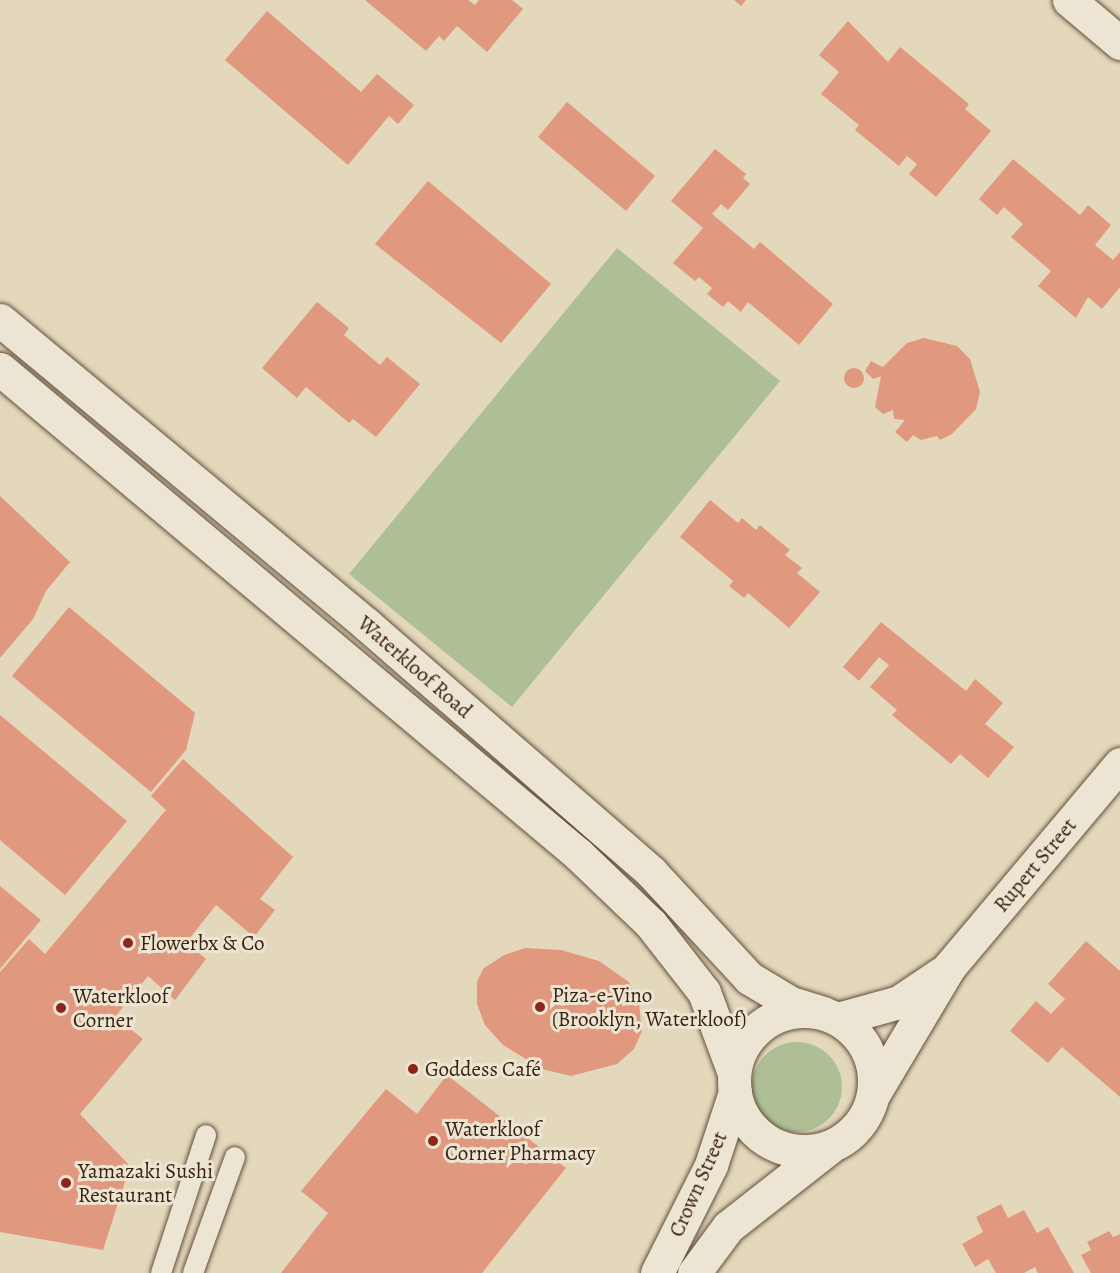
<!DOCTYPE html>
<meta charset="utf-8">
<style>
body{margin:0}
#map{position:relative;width:1120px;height:1273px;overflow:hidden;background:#e3d7bc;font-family:Alegreya,serif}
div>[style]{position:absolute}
.green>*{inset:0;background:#aebf96}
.round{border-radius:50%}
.building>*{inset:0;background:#e0997f}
.roads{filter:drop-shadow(0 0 2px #644f3a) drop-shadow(0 0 2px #644f3a)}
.service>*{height:20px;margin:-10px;padding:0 10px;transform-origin:10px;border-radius:10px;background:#ede5d3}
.minor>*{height:33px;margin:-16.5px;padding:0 16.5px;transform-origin:16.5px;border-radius:16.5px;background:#ede5d3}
.minor>.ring{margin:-16.5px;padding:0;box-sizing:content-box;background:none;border:33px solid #ede5d3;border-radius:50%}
.dots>*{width:16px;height:16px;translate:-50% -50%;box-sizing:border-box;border:3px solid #ede5d3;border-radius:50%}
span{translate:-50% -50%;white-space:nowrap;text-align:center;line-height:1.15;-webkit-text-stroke:6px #ede5d3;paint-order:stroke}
.street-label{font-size:21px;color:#3a220e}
.poi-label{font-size:21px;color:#3a220e}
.left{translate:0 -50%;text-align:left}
</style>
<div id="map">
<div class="green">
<div style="clip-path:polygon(617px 248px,780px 381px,512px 707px,349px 574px)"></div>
<div class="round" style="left:752px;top:1042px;width:90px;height:90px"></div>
</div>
<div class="building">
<div style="clip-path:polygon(365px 0,468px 0,475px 5px,479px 0,512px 0,523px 9px,487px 52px,457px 26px,444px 41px,439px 36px,426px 51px)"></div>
<div style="clip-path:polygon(734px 0,746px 0,741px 6px)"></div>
<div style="clip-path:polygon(267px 11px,361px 92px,377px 74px,414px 105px,398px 124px,389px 116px,348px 165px,225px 60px)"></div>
<div style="clip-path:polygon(848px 21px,888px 62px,900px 47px,969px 104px,965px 109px,991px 131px,936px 197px,909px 174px,917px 164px,907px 156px,899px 166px,855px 130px,859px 125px,821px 94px,839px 72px,819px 55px)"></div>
<div style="clip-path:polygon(567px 102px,655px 176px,626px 211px,538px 137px)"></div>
<div style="clip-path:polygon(715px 149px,746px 174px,743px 178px,750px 184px,728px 210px,721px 204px,712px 214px,754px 249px,760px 242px,833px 304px,799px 345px,748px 302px,741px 312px,728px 301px,723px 307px,707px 294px,712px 288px,699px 277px,695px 281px,673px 263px,703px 228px,671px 201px)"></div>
<div style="clip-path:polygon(1013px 159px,1080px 215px,1088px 205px,1111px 225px,1095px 245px,1113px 260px,1120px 252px,1120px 287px,1102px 309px,1088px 297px,1076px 318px,1038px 286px,1051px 271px,1011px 237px,1023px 224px,1004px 207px,997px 215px,979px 199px)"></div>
<div style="clip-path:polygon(428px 181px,551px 284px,501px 343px,375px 244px)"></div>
<div style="clip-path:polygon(317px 302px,349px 328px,344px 335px,380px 365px,387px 357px,420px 384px,376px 437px,353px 419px,349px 423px,306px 387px,297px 398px,262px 368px)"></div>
<div style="clip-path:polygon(924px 338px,957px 346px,970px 359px,980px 392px,976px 409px,952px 434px,940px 440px,937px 436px,921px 440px,913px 435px,907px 442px,895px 432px,905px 420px,894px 419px,893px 410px,883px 414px,875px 407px,881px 376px,873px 379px,865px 371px,871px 361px,883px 367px,907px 343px)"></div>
<div class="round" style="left:844px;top:368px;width:20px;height:20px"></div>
<div style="clip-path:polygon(0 496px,70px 562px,46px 591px,33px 619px,0 658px)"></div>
<div style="clip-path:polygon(710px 500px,738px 523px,742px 518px,756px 530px,760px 525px,790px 550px,785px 555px,802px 568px,797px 573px,820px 592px,789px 628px,748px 593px,744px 598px,729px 586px,733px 581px,680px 537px)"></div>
<div style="clip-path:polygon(69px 607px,195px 713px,186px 750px,151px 792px,12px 676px)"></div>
<div style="clip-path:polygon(881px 622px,966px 691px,975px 679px,1003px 703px,985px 724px,1014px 747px,988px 778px,960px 754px,951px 764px,892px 715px,897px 710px,870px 687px,889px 665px,879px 657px,859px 681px,843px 667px)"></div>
<div style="clip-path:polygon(0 715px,127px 821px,65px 895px,0 840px)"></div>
<div style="clip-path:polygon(183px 759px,293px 857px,260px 899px,275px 910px,254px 937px,216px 905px,186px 943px,206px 959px,175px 1000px,148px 976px,115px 1017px,143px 1039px,80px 1114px,130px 1166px,103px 1250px,0 1232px,0 972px,29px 939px,45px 954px,166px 810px,151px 796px)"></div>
<div style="clip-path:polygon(0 886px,41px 920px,0 969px)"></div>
<div style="clip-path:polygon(1086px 941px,1120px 971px,1120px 1097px,1062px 1047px,1048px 1063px,1010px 1031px,1036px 1001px,1051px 1014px,1065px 999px,1048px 984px)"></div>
<div style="clip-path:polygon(525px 948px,561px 950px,599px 961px,629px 982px,639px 1004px,642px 1031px,634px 1049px,617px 1064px,571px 1076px,542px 1069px,503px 1045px,485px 1025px,477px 1004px,477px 982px,483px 969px,504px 955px)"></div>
<div style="clip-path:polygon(447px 1075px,566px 1168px,482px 1273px,281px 1273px,328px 1213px,301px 1191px,386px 1089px,417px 1114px)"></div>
<div style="clip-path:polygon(1001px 1204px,1008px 1218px,1024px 1210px,1037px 1233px,1048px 1227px,1074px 1273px,1038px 1273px,1035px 1267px,1024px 1273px,996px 1273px,988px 1259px,975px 1267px,962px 1244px,983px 1232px,976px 1217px)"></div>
<div style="clip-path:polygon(1109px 1231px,1113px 1237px,1120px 1234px,1120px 1273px,1091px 1273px,1081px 1255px,1091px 1250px,1087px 1242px)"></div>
</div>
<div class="roads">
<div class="service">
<div style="left:161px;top:1273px;width:145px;rotate:-71.9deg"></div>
<div style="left:193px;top:1273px;width:123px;rotate:-70.1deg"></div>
</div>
<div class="minor">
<div style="left:1069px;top:0;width:67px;rotate:40.1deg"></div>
<div style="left:0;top:320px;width:476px;rotate:39.7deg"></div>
<div style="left:366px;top:624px;width:378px;rotate:41deg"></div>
<div style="left:651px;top:872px;width:144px;rotate:47.2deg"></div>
<div style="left:749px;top:978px;width:49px;rotate:30.8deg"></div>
<div style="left:791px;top:1003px;width:34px;rotate:17deg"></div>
<div style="left:0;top:369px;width:755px;rotate:40deg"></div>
<div style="left:578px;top:854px;width:101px;rotate:43.8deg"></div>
<div style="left:651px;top:924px;width:86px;rotate:52.1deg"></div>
<div style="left:704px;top:992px;width:86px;rotate:69.7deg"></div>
<div class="ring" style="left:734px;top:1011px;width:107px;height:107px"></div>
<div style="left:838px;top:1019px;width:63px;rotate:-15.6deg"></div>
<div style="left:899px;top:1002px;width:52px;rotate:-34deg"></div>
<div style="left:873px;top:1095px;width:150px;rotate:-59.2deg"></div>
<div style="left:950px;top:966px;width:264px;rotate:-49.9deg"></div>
<div style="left:657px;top:1273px;width:121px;rotate:-63.4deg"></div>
<div style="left:711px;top:1165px;width:77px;rotate:-71.8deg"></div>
<div style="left:694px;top:1273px;width:57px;rotate:-53.5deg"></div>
<div style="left:728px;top:1227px;width:130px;rotate:-38.1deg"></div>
</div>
</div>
<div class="dots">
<div style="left:128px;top:943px;background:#8f2418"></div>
<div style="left:540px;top:1007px;background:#8f2418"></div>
<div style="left:61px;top:1008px;background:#8f2418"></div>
<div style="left:413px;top:1069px;background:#8f2418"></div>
<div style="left:433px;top:1141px;background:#8f2418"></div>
<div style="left:66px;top:1183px;background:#8f2418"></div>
</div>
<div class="street-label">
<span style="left:415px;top:667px;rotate:41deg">Waterkloof Road</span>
<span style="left:1035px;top:865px;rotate:-50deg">Rupert Street</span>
<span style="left:698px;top:1184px;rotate:-66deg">Crown Street</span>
</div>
<div class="poi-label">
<span class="left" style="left:140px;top:943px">Flowerbx &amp; Co</span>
<span class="left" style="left:552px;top:1007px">Piza-e-Vino<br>(Brooklyn, Waterkloof)</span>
<span class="left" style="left:73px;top:1008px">Waterkloof<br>Corner</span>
<span class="left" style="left:425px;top:1069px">Goddess Café</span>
<span class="left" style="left:445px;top:1141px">Waterkloof<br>Corner Pharmacy</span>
<span class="left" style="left:78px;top:1183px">Yamazaki Sushi<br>Restaurant</span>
</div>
</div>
